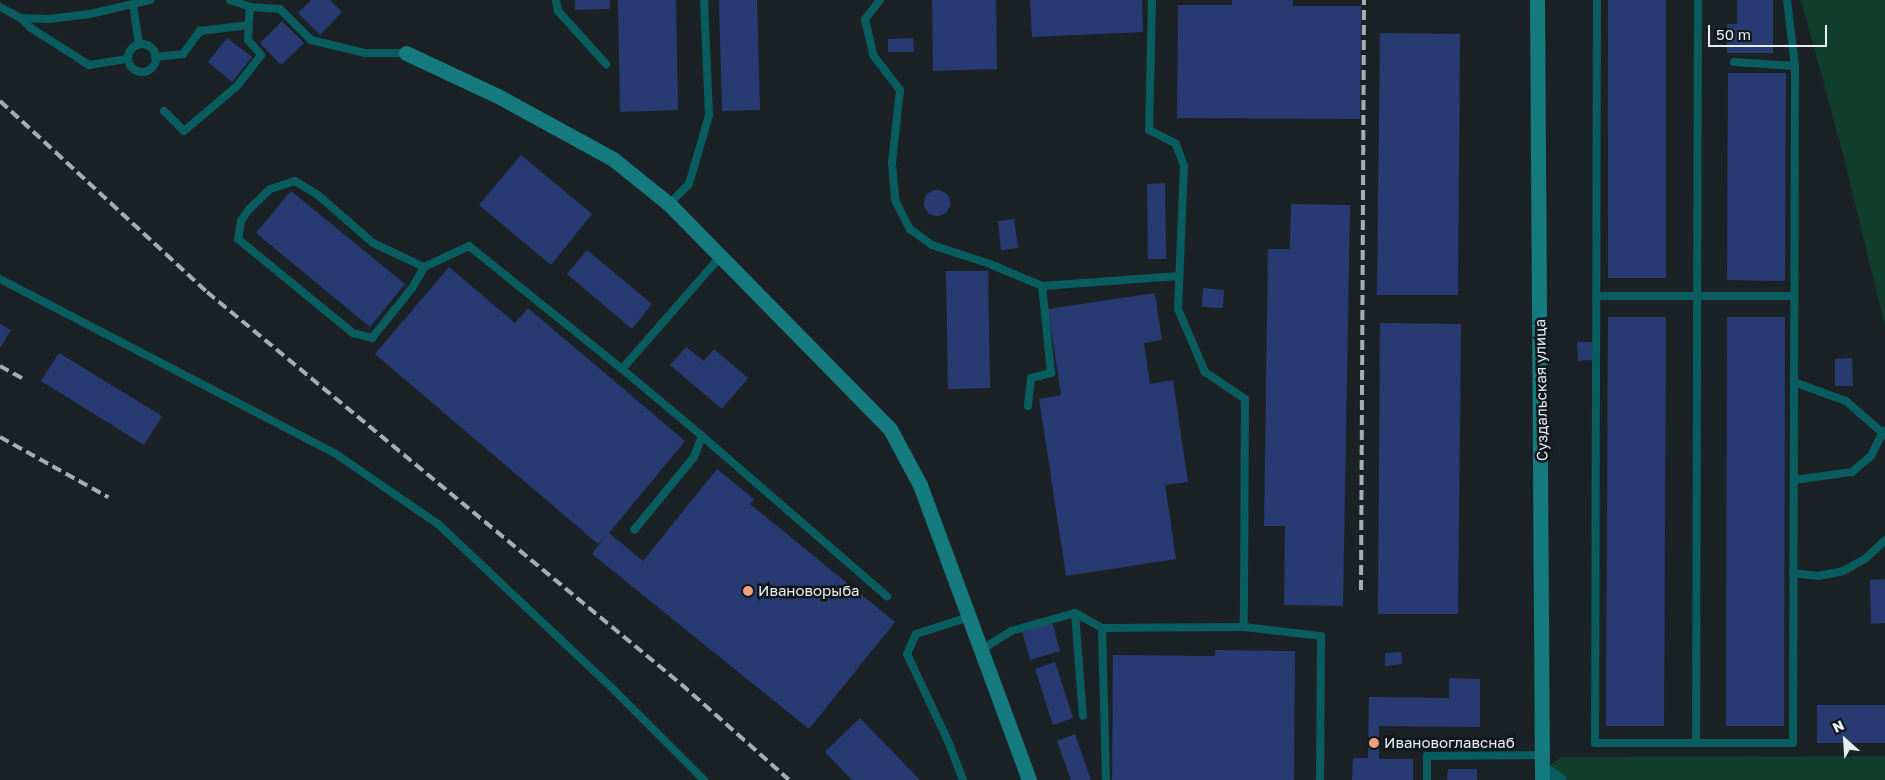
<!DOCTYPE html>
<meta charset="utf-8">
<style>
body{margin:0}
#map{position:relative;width:1885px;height:780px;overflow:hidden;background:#1a2226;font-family:"Golos Text",sans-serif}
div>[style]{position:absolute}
.green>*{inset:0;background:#113d2c}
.building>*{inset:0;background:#273b72}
.round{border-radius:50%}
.lane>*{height:8px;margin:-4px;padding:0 4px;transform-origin:4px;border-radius:4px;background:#0a5d5f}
.lane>.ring{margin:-4px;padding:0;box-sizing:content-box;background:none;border:8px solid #0a5d5f;border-radius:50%}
.street>*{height:15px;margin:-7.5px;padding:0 7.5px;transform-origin:7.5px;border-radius:7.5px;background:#0a5d5f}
.secondary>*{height:15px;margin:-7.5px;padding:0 7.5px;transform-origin:7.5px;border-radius:7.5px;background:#157b7f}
.rail>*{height:4px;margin-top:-2px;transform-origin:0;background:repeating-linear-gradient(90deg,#a7aeb1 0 10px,transparent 0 15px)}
.dots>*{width:14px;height:14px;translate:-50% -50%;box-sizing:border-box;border:2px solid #11181c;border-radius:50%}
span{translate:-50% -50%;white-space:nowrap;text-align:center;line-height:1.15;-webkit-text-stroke:5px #11181c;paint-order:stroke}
.street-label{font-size:15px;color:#e7edf0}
.poi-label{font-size:15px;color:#e7edf0}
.left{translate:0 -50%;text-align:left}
.north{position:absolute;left:1820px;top:715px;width:50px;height:50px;-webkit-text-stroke:4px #11181c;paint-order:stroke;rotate:334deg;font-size:14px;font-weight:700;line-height:20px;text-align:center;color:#e7edf0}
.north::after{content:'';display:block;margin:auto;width:18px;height:22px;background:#e7edf0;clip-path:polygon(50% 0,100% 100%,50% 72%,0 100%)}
.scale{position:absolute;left:1708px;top:25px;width:119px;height:22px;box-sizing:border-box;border:2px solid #e7edf0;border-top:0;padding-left:6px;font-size:15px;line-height:18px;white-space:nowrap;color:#e7edf0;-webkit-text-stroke:4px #11181c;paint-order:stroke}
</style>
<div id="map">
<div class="green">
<div style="clip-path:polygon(1801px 0,1885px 0,1885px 326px,1844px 158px)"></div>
<div style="clip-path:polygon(1885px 756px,1885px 780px,1565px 780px,1546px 768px,1561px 757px)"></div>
</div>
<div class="building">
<div style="clip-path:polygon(311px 0,330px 0,342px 12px,320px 35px,298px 13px)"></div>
<div style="clip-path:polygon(575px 0,610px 0,610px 9px,575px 10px)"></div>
<div style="clip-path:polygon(618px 0,676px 0,678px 110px,620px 112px)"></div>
<div style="clip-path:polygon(719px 0,757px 0,760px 110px,722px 111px)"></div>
<div style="clip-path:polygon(932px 0,996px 0,997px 69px,933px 71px)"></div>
<div style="clip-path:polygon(1030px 0,1142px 0,1143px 32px,1032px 37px)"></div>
<div style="clip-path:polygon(1232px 0,1293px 0,1293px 6px,1361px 6px,1360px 119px,1177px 118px,1178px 5px,1232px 5px)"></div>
<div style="clip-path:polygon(1608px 0,1666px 0,1666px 278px,1608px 278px)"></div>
<div style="clip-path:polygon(1737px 0,1773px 0,1773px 53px,1727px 53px,1727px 24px,1737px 24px)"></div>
<div style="clip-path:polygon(282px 21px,304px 43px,281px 65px,260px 43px)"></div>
<div style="clip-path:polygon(1380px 33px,1460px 34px,1458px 295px,1377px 295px)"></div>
<div style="clip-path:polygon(227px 38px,252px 57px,232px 82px,208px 62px)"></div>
<div style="clip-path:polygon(913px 38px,914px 52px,888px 52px,888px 39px)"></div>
<div style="clip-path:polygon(1728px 73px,1786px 73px,1785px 281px,1727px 280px)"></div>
<div style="clip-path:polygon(521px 155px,592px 214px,551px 265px,479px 205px)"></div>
<div style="clip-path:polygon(1165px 183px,1166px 259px,1148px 259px,1147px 184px)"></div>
<div class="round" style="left:924px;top:190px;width:26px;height:26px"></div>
<div style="clip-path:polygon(291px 191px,405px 284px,370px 327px,256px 233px)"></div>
<div style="clip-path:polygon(1291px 204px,1350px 205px,1343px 606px,1284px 605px,1285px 526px,1264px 526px,1268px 249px,1290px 249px)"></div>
<div style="clip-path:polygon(1014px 219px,1018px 248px,1001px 250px,998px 221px)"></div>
<div style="clip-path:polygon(587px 250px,652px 304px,632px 329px,567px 274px)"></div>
<div style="clip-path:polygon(449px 267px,515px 323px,528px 308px,685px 441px,609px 533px,643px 561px,717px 469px,754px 499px,750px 504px,895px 622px,809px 729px,592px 554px,607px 534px,598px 544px,375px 354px)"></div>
<div style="clip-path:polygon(946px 271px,988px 271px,990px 388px,948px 389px)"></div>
<div style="clip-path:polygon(1203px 288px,1224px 290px,1223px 308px,1202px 307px)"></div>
<div style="clip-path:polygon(1155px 293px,1162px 340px,1144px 343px,1150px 384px,1173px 380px,1188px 482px,1165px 485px,1176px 559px,1066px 576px,1039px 399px,1061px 395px,1048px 309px)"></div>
<div style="clip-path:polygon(1608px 317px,1666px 317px,1664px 726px,1606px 726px)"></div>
<div style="clip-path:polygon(1727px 317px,1785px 317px,1784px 726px,1726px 726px)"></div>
<div style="clip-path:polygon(1380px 323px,1461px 324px,1458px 614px,1378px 614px)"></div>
<div style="clip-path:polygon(0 324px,11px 330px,0 348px)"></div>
<div style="clip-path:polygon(1577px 342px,1592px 342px,1592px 360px,1578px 361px)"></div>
<div style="clip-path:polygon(686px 347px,704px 361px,714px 349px,748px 378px,722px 409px,670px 365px)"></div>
<div style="clip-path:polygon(59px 353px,162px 416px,144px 445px,41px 381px)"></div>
<div style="clip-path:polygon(1852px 358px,1853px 386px,1835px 386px,1835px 359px)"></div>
<div style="clip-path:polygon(1885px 579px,1885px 623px,1871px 624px,1870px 580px)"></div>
<div style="clip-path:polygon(1052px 622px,1060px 651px,1030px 660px,1022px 631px)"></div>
<div style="clip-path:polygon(1215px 650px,1295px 651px,1294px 780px,1112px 780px,1113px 655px,1215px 656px)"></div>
<div style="clip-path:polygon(1401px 652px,1402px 664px,1385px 666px,1385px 653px)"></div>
<div style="clip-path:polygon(1055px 662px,1073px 718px,1053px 725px,1035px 669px)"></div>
<div style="clip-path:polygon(1449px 678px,1480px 679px,1480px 727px,1379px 726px,1379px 759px,1413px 759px,1413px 780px,1352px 780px,1353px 758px,1368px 758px,1369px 697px,1449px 698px)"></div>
<div style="clip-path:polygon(1817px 705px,1885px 705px,1885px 743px,1817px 743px)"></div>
<div style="clip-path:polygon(860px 718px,920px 780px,852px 780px,825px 752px)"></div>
<div style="clip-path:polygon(1075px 734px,1091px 780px,1071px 780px,1057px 741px)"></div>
<div style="clip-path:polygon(1448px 769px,1477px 769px,1477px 780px,1447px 780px)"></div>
</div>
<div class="lane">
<div style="left:230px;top:0;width:21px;rotate:19deg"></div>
<div style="left:250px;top:7px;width:30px;rotate:4deg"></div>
<div style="left:280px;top:9px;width:44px;rotate:45deg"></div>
<div style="left:311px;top:40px;width:56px;rotate:13.5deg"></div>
<div style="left:365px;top:53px;width:41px"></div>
<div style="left:556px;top:0;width:11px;rotate:80deg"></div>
<div style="left:558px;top:11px;width:72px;rotate:47.8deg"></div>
<div style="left:880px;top:0;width:24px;rotate:128deg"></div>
<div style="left:865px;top:19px;width:37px;rotate:77deg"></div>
<div style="left:873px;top:55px;width:44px;rotate:52.4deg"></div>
<div style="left:900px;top:90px;width:73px;rotate:96.3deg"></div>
<div style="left:892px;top:163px;width:37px;rotate:85deg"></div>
<div style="left:895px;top:200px;width:33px;rotate:63deg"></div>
<div style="left:910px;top:229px;width:27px;rotate:36deg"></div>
<div style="left:932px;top:245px;width:61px;rotate:18.1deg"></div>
<div style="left:990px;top:264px;width:56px;rotate:22.9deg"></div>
<div style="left:1152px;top:0;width:130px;rotate:91.3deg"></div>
<div style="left:1149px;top:130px;width:30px;rotate:27deg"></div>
<div style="left:1176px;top:144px;width:23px;rotate:70deg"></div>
<div style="left:1184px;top:166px;width:143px;rotate:92.4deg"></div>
<div style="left:1178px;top:309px;width:69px;rotate:66.8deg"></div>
<div style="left:1205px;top:372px;width:48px;rotate:34deg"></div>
<div style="left:1245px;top:399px;width:228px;rotate:90.3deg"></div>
<div style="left:1244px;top:627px;width:78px;rotate:6.7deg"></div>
<div style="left:1321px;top:636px;width:144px;rotate:90.4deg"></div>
<div style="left:1597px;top:0;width:743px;rotate:90.15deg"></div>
<div style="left:1595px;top:743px;width:198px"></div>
<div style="left:1793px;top:743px;width:677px;rotate:-89.83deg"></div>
<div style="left:133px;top:4px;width:41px;rotate:81.7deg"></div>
<div style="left:0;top:7px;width:24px;rotate:28deg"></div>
<div style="left:21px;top:18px;width:28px;rotate:2deg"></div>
<div style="left:49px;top:19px;width:41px;rotate:-7deg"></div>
<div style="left:90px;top:14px;width:62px;rotate:-13.1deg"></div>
<div style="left:21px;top:18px;width:14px;rotate:45deg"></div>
<div style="left:31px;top:28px;width:69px;rotate:32.5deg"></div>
<div style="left:89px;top:65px;width:39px;rotate:-9deg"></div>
<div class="ring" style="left:128px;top:44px;width:20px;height:20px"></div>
<div style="left:155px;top:57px;width:28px;rotate:-6deg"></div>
<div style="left:183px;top:54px;width:29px;rotate:-54deg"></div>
<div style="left:200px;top:31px;width:49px;rotate:-7deg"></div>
<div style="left:1734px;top:62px;width:61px;rotate:3.8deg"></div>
<div style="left:1795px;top:66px;width:66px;rotate:-96.9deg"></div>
<div style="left:164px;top:111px;width:28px;rotate:45deg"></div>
<div style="left:184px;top:131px;width:70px;rotate:-40.3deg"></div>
<div style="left:237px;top:86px;width:39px;rotate:-52deg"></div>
<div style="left:261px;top:55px;width:20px;rotate:-131deg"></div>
<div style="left:248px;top:40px;width:33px;rotate:-87deg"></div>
<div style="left:669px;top:204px;width:28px;rotate:-45deg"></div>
<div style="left:689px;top:184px;width:72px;rotate:-73.8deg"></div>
<div style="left:709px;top:115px;width:115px;rotate:-92.5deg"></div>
<div style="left:424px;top:267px;width:56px;rotate:-154.8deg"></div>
<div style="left:373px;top:243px;width:73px;rotate:-138.9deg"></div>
<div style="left:318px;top:195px;width:27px;rotate:-149deg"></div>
<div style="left:295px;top:181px;width:26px;rotate:162deg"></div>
<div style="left:270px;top:189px;width:29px;rotate:136deg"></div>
<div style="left:249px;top:209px;width:14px;rotate:124deg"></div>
<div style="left:241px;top:221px;width:18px;rotate:99deg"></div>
<div style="left:238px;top:239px;width:149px;rotate:39.3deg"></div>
<div style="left:353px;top:333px;width:20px;rotate:15deg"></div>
<div style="left:372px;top:338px;width:64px;rotate:-51.3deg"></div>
<div style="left:412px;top:288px;width:24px;rotate:-60deg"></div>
<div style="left:424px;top:267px;width:50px;rotate:-25deg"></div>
<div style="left:469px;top:246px;width:196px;rotate:38.8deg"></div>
<div style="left:622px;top:369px;width:149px;rotate:-48.8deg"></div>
<div style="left:0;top:279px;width:379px;rotate:27.5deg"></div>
<div style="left:336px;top:454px;width:124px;rotate:34.5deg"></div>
<div style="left:438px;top:524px;width:243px;rotate:43.3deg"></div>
<div style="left:615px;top:691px;width:126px;rotate:45deg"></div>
<div style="left:1596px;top:296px;width:198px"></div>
<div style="left:622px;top:369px;width:104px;rotate:39.9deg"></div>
<div style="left:702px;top:436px;width:22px;rotate:111deg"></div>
<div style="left:694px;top:457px;width:94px;rotate:129.4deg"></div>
<div style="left:1794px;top:382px;width:55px;rotate:20.1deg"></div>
<div style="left:1846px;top:401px;width:52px;rotate:41.1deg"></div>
<div style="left:1028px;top:406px;width:28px;rotate:-84deg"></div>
<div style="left:1031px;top:378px;width:21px;rotate:-14deg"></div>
<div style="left:1051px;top:373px;width:87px;rotate:-95.9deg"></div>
<div style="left:1042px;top:286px;width:137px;rotate:-4.2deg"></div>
<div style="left:702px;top:436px;width:245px;rotate:40.9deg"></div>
<div style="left:1794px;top:480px;width:59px;rotate:-7.9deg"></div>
<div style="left:1852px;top:472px;width:25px;rotate:-40deg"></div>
<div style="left:1871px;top:456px;width:28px;rotate:-64deg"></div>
<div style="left:1793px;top:573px;width:25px;rotate:7deg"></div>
<div style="left:1818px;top:576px;width:25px;rotate:-11deg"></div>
<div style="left:1843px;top:571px;width:26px;rotate:-29deg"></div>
<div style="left:1866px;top:558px;width:26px;rotate:-43deg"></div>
<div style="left:1075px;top:613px;width:103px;rotate:85.6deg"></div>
<div style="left:1102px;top:628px;width:152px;rotate:88.5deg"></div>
<div style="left:981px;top:650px;width:36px;rotate:-32deg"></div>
<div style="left:1011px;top:631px;width:66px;rotate:-15.7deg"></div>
<div style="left:1075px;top:613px;width:31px;rotate:29deg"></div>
<div style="left:1102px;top:628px;width:142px;rotate:-0.4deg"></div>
<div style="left:1696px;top:743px;width:743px;rotate:-89.85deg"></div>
<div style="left:963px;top:780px;width:42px;rotate:-111deg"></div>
<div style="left:948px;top:741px;width:96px;rotate:-115.2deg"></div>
<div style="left:907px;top:654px;width:22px;rotate:-66deg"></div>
<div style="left:916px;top:634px;width:56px;rotate:-17.8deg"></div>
<div style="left:1427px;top:780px;width:24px;rotate:-90deg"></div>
<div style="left:1427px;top:756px;width:115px;rotate:-0.5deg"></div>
</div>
<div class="street">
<div style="left:1542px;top:769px;width:20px;rotate:33deg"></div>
</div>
<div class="secondary">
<div style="left:1537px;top:0;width:780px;rotate:89.63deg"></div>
<div style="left:406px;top:53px;width:102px;rotate:25.1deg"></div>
<div style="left:498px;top:96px;width:131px;rotate:28.7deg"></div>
<div style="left:613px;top:159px;width:72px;rotate:38.8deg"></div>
<div style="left:669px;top:204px;width:315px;rotate:45.5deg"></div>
<div style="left:890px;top:429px;width:64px;rotate:61.8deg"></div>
<div style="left:920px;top:485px;width:314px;rotate:69.7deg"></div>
</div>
<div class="rail">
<div style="left:0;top:101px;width:282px;rotate:42.7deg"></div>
<div style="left:207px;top:292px;width:615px;rotate:39.59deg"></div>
<div style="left:681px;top:684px;width:144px;rotate:41.6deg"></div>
<div style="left:0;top:366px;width:29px;rotate:29deg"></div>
<div style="left:0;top:437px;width:124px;rotate:29.1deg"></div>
<div style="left:1361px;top:590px;width:590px;rotate:-89.71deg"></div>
</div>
<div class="dots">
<div style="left:748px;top:591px;background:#f2a07f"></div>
<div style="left:1374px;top:743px;background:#f2a07f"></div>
</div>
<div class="street-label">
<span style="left:1541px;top:390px;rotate:-91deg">Суздальская улица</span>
</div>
<div class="poi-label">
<span class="left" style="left:758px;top:591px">Ивановорыба</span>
<span class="left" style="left:1384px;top:743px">Ивановоглавснаб</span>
</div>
<div class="north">N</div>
<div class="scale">50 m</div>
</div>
